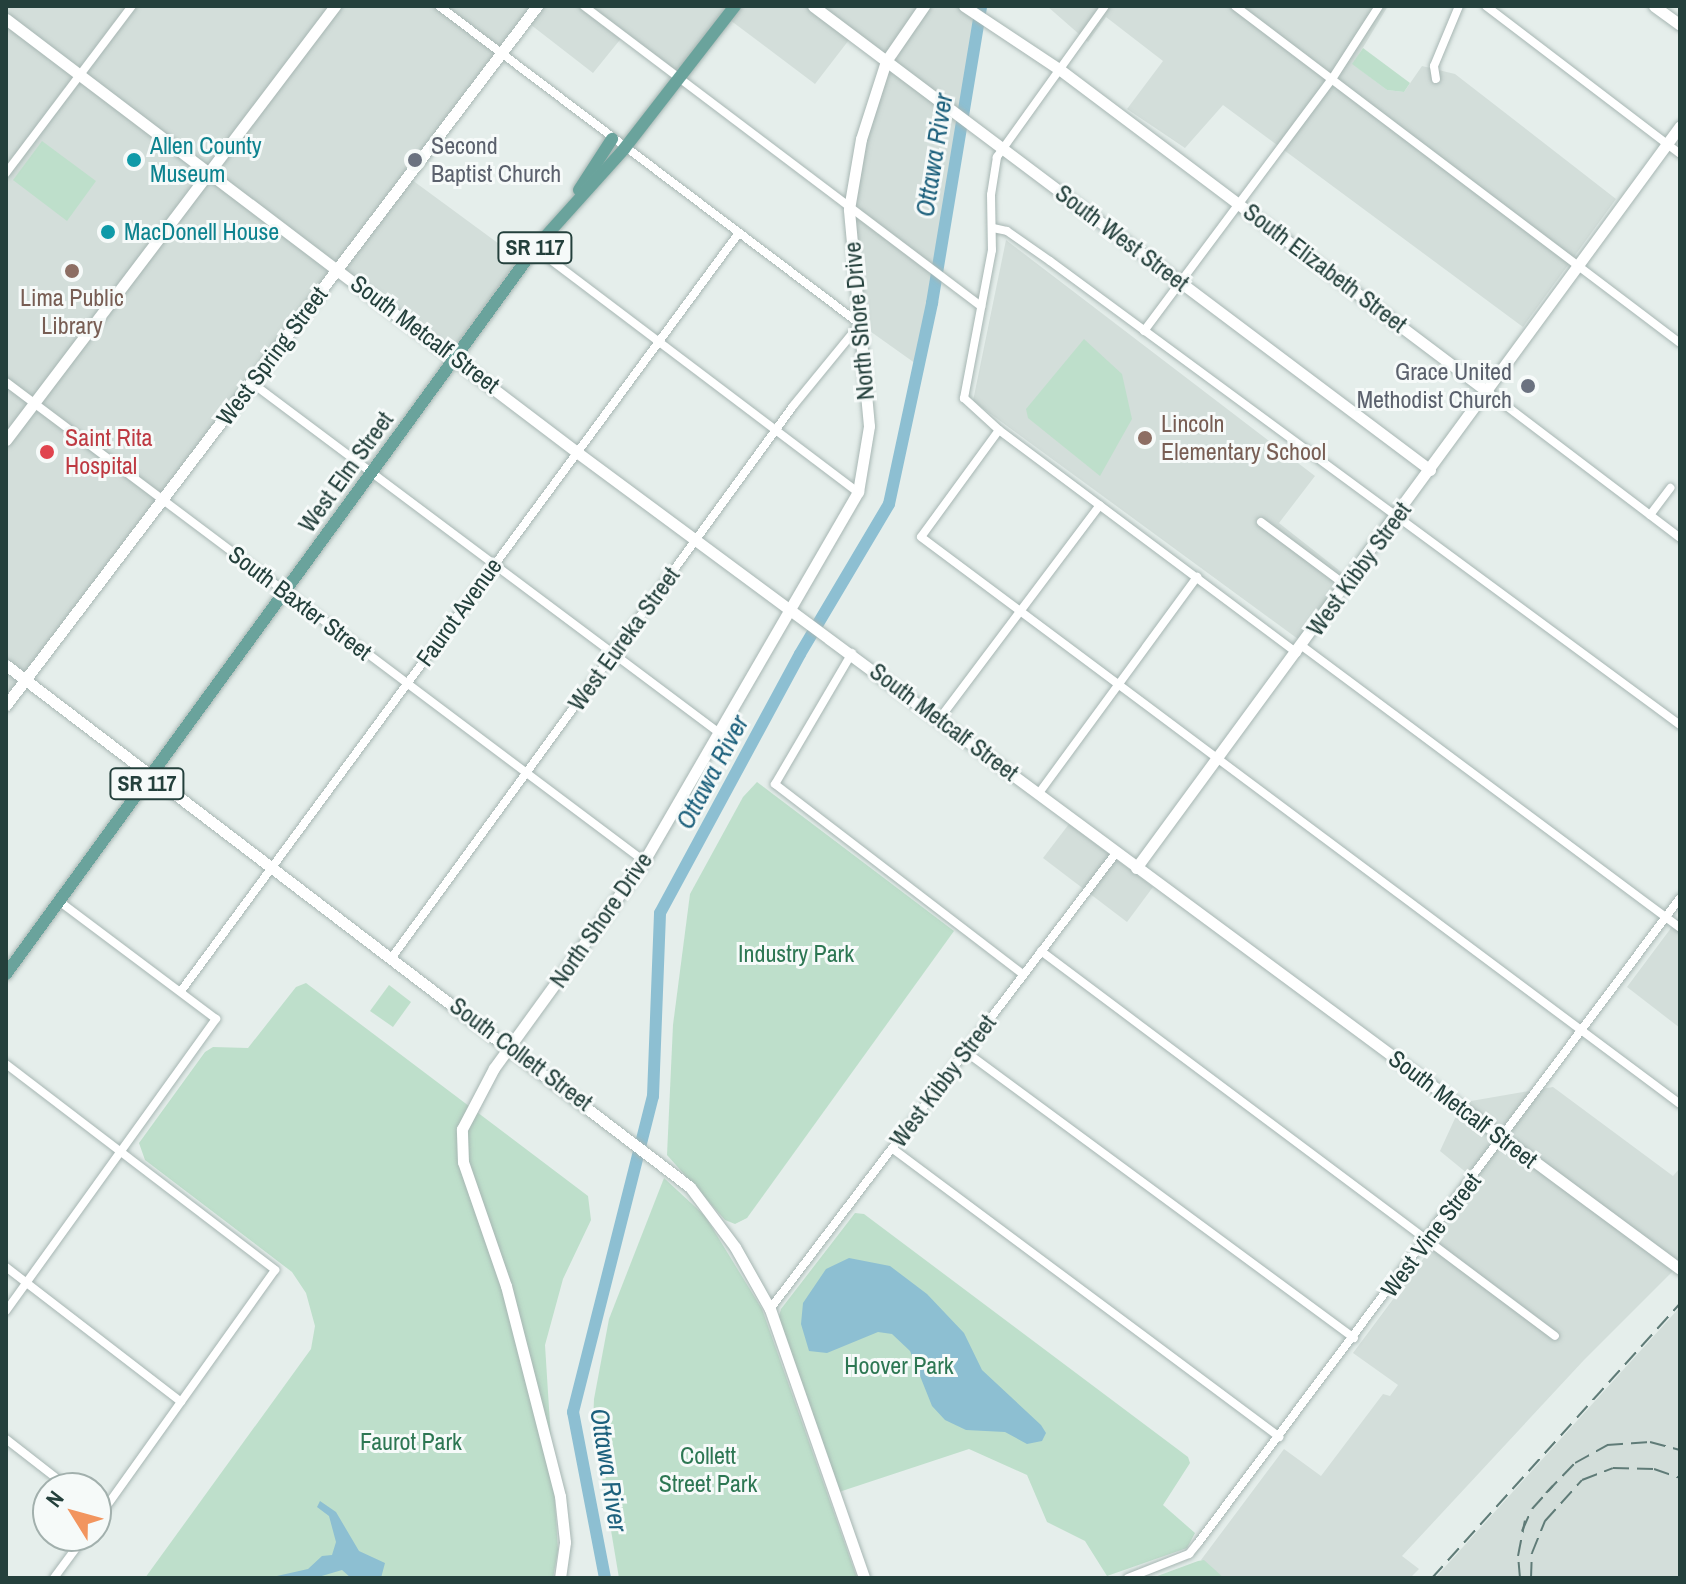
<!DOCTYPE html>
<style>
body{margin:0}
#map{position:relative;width:1686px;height:1584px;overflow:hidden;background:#e5eeeb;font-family:"Archivo Narrow",sans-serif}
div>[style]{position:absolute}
.built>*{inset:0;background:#d3deda}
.green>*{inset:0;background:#bedfcb}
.water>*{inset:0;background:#8dbfd2}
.river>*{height:12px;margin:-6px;padding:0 6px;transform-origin:6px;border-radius:6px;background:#8dbfd2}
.roads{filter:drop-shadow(0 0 2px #a7b6b3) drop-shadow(0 0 2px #a7b6b3)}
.street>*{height:8px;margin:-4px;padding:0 4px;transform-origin:4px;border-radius:4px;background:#fff}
.secondary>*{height:11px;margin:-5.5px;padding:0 5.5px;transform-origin:5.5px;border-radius:5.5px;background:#fff}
.primary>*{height:12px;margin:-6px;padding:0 6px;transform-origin:6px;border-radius:6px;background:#6aa39c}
.rail>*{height:2px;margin-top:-1px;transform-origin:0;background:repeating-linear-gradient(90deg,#5f7b77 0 16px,transparent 0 24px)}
.dots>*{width:22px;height:22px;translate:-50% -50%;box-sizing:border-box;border:4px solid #f6faf9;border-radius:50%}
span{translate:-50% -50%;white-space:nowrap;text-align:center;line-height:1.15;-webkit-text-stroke:6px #f6faf9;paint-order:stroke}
.shield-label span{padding:2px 6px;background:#f6faf9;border:2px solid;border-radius:6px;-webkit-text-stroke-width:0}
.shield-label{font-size:22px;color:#24403c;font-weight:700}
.culture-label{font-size:24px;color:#0d838f}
.left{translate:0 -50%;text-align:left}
.worship-label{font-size:24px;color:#5b616d}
.right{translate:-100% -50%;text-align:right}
.street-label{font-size:24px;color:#24403c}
.education-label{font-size:24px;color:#785e54}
.health-label{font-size:24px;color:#be3a42}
.park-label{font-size:24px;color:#2d7753}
.water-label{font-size:26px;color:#1d617d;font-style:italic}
.frame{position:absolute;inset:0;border:8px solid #24403c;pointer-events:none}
.north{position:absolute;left:32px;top:1472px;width:80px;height:80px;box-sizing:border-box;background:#f6faf9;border:2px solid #a2b0ad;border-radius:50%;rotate:307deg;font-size:22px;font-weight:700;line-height:32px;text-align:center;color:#24403c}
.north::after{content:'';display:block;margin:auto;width:28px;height:36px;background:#f2955f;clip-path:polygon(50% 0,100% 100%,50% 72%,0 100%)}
</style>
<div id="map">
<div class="built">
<div style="clip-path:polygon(6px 6px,981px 6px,919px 366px,860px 324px,849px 209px,885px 60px,852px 36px,815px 84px,726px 17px,679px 78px,623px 36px,593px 73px,526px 21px,408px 177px,525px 263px,458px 357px,339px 268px,6px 705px)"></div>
<div style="clip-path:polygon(1047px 6px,1388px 6px,1353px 64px,1387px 90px,1404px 92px,1422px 66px,1455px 74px,1616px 199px,1523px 327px,1223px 105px,1185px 148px,1127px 109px,1163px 61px,1106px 17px,1088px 42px)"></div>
<div style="clip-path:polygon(1006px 240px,1315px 476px,1279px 523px,1345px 575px,1298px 639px,973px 401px)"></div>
<div style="clip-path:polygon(1069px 824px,1153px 887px,1127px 922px,1043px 858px)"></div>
<div style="clip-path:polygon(1680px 916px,1680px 1028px,1627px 987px)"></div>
<div style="clip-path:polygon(1553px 1087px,1673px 1176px,1680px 1168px,1680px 1264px,1584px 1360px,1402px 1556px,1419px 1569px,1410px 1578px,1224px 1578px,1201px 1560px,1284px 1449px,1321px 1476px,1383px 1394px,1390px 1396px,1398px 1385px,1353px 1353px,1432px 1247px,1420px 1238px,1468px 1174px,1440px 1151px,1457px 1114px,1471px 1101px)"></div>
<div style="clip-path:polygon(1680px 1307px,1680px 1578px,1435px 1578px)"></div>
</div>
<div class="green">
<div style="clip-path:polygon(1363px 48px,1410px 83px,1404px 92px,1387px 90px,1352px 64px)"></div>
<div style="clip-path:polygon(42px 141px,96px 181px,67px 221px,13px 180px)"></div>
<div style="clip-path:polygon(1084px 339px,1122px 374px,1132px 419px,1100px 476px,1028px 418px,1026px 409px)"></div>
<div style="clip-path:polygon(757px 782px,954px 931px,747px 1218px,735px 1224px,725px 1220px,667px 1155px,673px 1025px,690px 894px,743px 797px)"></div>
<div style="clip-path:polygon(306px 983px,588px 1196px,591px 1220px,563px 1279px,545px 1345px,558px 1550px,553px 1578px,145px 1578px,311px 1349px,315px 1326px,306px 1293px,292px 1272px,145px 1160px,139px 1143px,205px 1052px,213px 1047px,248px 1048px,296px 987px)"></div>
<div style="clip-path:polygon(389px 985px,411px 1002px,393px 1027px,370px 1011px)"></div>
<div style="clip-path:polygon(664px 1178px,705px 1216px,762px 1309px,857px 1578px,619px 1578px,593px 1423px,594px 1399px,609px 1319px)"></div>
<div style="clip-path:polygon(855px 1213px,864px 1214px,1188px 1457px,1190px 1463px,1163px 1505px,1195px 1533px,1187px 1548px,1107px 1576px,1085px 1541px,1047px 1522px,1027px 1475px,969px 1449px,839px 1492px,778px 1320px,781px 1309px)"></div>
<div style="clip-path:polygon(1204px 1560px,1224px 1578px,1152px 1578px,1198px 1561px)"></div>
</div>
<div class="water">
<div style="clip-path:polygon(849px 1258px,890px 1266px,927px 1294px,964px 1333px,982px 1370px,1041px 1425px,1046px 1433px,1042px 1441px,1027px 1444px,1005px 1432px,966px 1430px,945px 1420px,932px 1406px,910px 1351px,892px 1334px,878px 1332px,827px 1353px,809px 1351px,801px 1324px,803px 1303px,826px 1269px)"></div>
<div style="clip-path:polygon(320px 1501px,336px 1512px,359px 1551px,385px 1563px,381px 1578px,351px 1578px,342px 1570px,315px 1578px,268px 1578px,308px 1569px,322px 1556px,332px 1555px,336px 1542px,329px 1516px,317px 1507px)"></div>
</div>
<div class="river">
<div style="left:605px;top:1578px;width:169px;rotate:-100.9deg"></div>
<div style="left:573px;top:1412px;width:326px;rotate:-75.8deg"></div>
<div style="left:653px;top:1096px;width:183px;rotate:-87.8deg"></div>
<div style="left:660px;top:913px;width:294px;rotate:-61.6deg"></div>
<div style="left:800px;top:654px;width:174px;rotate:-59.3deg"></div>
<div style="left:889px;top:504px;width:206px;rotate:-77.9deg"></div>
<div style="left:932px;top:303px;width:301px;rotate:-80.6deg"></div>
</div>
<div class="roads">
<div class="street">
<div style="left:584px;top:6px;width:498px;rotate:37.1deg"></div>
<div style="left:1105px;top:6px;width:186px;rotate:125.6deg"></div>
<div style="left:997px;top:157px;width:38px;rotate:99deg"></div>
<div style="left:991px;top:195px;width:55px;rotate:89deg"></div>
<div style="left:992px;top:250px;width:151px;rotate:100.7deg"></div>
<div style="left:964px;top:398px;width:47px;rotate:42.4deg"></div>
<div style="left:999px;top:430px;width:372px;rotate:36.8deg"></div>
<div style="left:1235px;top:6px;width:558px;rotate:37.14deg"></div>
<div style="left:1486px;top:6px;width:244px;rotate:37.3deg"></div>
<div style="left:1436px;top:79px;width:13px;rotate:-99deg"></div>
<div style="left:1434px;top:66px;width:65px;rotate:-67.4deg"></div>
<div style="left:6px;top:173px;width:209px;rotate:-53deg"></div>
<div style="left:993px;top:228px;width:14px;rotate:12deg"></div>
<div style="left:1007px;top:231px;width:52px;rotate:34.9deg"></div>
<div style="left:1050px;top:261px;width:782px;rotate:36.37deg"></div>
<div style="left:535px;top:248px;width:405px;rotate:37.1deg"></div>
<div style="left:1144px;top:331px;width:314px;rotate:-53.3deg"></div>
<div style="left:1332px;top:79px;width:87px;rotate:-57.2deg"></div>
<div style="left:6px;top:382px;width:798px;rotate:36.9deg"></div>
<div style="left:252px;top:383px;width:582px;rotate:36.83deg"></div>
<div style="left:1488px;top:392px;width:241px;rotate:37.2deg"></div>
<div style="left:999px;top:430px;width:132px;rotate:126.1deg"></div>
<div style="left:921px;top:537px;width:947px;rotate:36.76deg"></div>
<div style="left:1650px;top:515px;width:34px;rotate:-53deg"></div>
<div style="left:1261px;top:522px;width:107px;rotate:36.7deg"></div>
<div style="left:1302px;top:646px;width:472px;rotate:36.7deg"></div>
<div style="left:852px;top:653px;width:152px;rotate:120.4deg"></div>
<div style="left:775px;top:784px;width:312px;rotate:37.5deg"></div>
<div style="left:940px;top:718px;width:266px;rotate:-53.1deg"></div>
<div style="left:1039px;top:793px;width:268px;rotate:-53.8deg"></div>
<div style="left:1041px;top:951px;width:642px;rotate:36.83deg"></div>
<div style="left:393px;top:956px;width:680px;rotate:-53.97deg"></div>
<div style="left:793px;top:406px;width:106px;rotate:-50.7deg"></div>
<div style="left:860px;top:324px;width:528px;rotate:-142.93deg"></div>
<div style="left:181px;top:991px;width:940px;rotate:-53.65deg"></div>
<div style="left:966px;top:1052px;width:482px;rotate:36.4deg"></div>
<div style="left:6px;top:1064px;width:339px;rotate:37.4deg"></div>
<div style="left:275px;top:1270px;width:308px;rotate:125.5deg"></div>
<div style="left:893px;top:1149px;width:482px;rotate:36.7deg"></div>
<div style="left:6px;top:1267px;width:221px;rotate:37.6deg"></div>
<div style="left:770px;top:1309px;width:572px;rotate:-52.81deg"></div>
<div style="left:6px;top:1311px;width:360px;rotate:-54.3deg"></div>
<div style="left:216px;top:1019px;width:195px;rotate:-143.1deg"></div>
<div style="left:6px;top:1439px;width:80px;rotate:37.9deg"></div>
<div style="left:54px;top:1578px;width:52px;rotate:-53.6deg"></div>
<div style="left:1128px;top:1578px;width:66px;rotate:-21.5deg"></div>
<div style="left:1189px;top:1554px;width:14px;rotate:-51deg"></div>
<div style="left:1198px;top:1543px;width:805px;rotate:-53.23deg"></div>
</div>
<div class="secondary">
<div style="left:813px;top:6px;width:772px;rotate:36.94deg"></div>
<div style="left:964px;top:6px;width:114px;rotate:33.6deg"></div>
<div style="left:1059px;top:69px;width:537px;rotate:36.98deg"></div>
<div style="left:1654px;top:6px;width:32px;rotate:36deg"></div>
<div style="left:6px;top:19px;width:718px;rotate:37.19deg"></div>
<div style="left:578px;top:453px;width:1371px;rotate:36.52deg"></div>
<div style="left:6px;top:440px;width:545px;rotate:-52.84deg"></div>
<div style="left:6px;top:665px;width:860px;rotate:37.35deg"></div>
<div style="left:690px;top:1187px;width:75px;rotate:53.1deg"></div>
<div style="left:735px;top:1247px;width:71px;rotate:60.6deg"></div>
<div style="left:770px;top:1309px;width:285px;rotate:70.7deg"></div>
<div style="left:6px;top:705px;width:878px;rotate:-52.78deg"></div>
<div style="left:1136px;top:868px;width:920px;rotate:-53.75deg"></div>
<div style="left:560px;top:1578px;width:36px;rotate:-82deg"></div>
<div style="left:565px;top:1542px;width:46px;rotate:-96.2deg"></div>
<div style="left:560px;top:1496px;width:217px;rotate:-104.4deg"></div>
<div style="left:506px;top:1286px;width:131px;rotate:-109.1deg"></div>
<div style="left:463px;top:1162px;width:33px;rotate:-92deg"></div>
<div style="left:462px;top:1129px;width:69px;rotate:-62.3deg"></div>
<div style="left:494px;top:1068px;width:256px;rotate:-54.1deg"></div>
<div style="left:644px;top:861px;width:427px;rotate:-59.9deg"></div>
<div style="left:858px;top:492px;width:67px;rotate:-80.5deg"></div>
<div style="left:869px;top:426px;width:218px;rotate:-95.3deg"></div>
<div style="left:849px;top:209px;width:71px;rotate:-80.3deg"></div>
<div style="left:861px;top:139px;width:82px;rotate:-72.2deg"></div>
<div style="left:886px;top:61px;width:67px;rotate:-55.4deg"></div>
</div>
<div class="primary">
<div style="left:579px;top:190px;width:61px;rotate:-57.1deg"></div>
<div style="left:6px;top:974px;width:898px;rotate:-53.92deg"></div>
<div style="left:535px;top:248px;width:133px;rotate:-48deg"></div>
<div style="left:624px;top:149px;width:181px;rotate:-52.2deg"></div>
</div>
</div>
<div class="rail">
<div style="left:1546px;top:1493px;width:42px;rotate:-46deg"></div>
<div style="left:1575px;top:1463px;width:37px;rotate:-29deg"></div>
<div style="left:1607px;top:1445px;width:43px;rotate:-4deg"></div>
<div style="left:1650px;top:1442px;width:31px;rotate:15deg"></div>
<div style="left:1522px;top:1531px;width:24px;rotate:-66deg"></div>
<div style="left:1532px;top:1509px;width:31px;rotate:-48deg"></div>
<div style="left:1432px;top:1578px;width:370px;rotate:-47.9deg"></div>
<div style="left:1520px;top:1578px;width:22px;rotate:-95deg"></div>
<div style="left:1518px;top:1556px;width:36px;rotate:-79deg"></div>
<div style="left:1531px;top:1578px;width:25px;rotate:-88deg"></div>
<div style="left:1532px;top:1553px;width:35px;rotate:-68deg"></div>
<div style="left:1545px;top:1521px;width:55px;rotate:-47.9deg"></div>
<div style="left:1582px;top:1480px;width:33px;rotate:-21deg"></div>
<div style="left:1613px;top:1468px;width:41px;rotate:1.4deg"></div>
<div style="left:1654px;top:1469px;width:28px;rotate:19deg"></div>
</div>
<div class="dots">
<div style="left:134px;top:160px;background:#0f9aa8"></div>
<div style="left:415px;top:160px;background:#6b7280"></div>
<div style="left:108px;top:232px;background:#0f9aa8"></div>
<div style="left:72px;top:271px;background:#8d6e63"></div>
<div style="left:1528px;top:386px;background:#6b7280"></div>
<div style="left:1145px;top:438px;background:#8d6e63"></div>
<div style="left:47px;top:452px;background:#e0444e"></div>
</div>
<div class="shield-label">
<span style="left:535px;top:248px">SR 117</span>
<span style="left:147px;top:784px">SR 117</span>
</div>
<div class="culture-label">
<span class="left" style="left:150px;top:160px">Allen County<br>Museum</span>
<span class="left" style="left:124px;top:232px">MacDonell House</span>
</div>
<div class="worship-label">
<span class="left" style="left:431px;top:160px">Second<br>Baptist Church</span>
<span class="right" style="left:1512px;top:386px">Grace United<br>Methodist Church</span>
</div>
<div class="street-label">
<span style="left:1122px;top:238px;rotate:37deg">South West Street</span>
<span style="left:1325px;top:268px;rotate:37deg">South Elizabeth Street</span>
<span style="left:859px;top:321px;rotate:-95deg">North Shore Drive</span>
<span style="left:425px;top:334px;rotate:37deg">South Metcalf Street</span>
<span style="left:272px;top:356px;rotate:-53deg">West Spring Street</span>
<span style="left:346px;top:472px;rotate:-54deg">West Elm Street</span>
<span style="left:1359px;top:569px;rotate:-54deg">West Kibby Street</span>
<span style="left:300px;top:603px;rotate:37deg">South Baxter Street</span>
<span style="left:459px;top:612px;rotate:-54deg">Faurot Avenue</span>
<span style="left:624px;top:639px;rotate:-54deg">West Eureka Street</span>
<span style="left:944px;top:722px;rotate:37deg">South Metcalf Street</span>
<span style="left:601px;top:920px;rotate:-55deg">North Shore Drive</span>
<span style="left:521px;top:1054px;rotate:37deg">South Collett Street</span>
<span style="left:943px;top:1081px;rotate:-53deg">West Kibby Street</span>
<span style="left:1463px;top:1109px;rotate:37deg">South Metcalf Street</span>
<span style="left:1431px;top:1235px;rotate:-53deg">West Vine Street</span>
</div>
<div class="education-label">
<span style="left:72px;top:312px">Lima Public<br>Library</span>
<span class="left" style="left:1161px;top:438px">Lincoln<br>Elementary School</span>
</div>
<div class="health-label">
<span class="left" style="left:65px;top:452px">Saint Rita<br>Hospital</span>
</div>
<div class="park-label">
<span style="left:796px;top:954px">Industry Park</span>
<span style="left:899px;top:1366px">Hoover Park</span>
<span style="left:411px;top:1442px">Faurot Park</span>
<span style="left:708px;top:1470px">Collett<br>Street Park</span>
</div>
<div class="water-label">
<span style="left:934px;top:155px;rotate:-81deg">Ottawa River</span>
<span style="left:712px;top:772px;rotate:-62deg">Ottawa River</span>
<span style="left:609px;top:1470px;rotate:81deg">Ottawa River</span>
</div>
<div class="frame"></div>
<div class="north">N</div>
</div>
